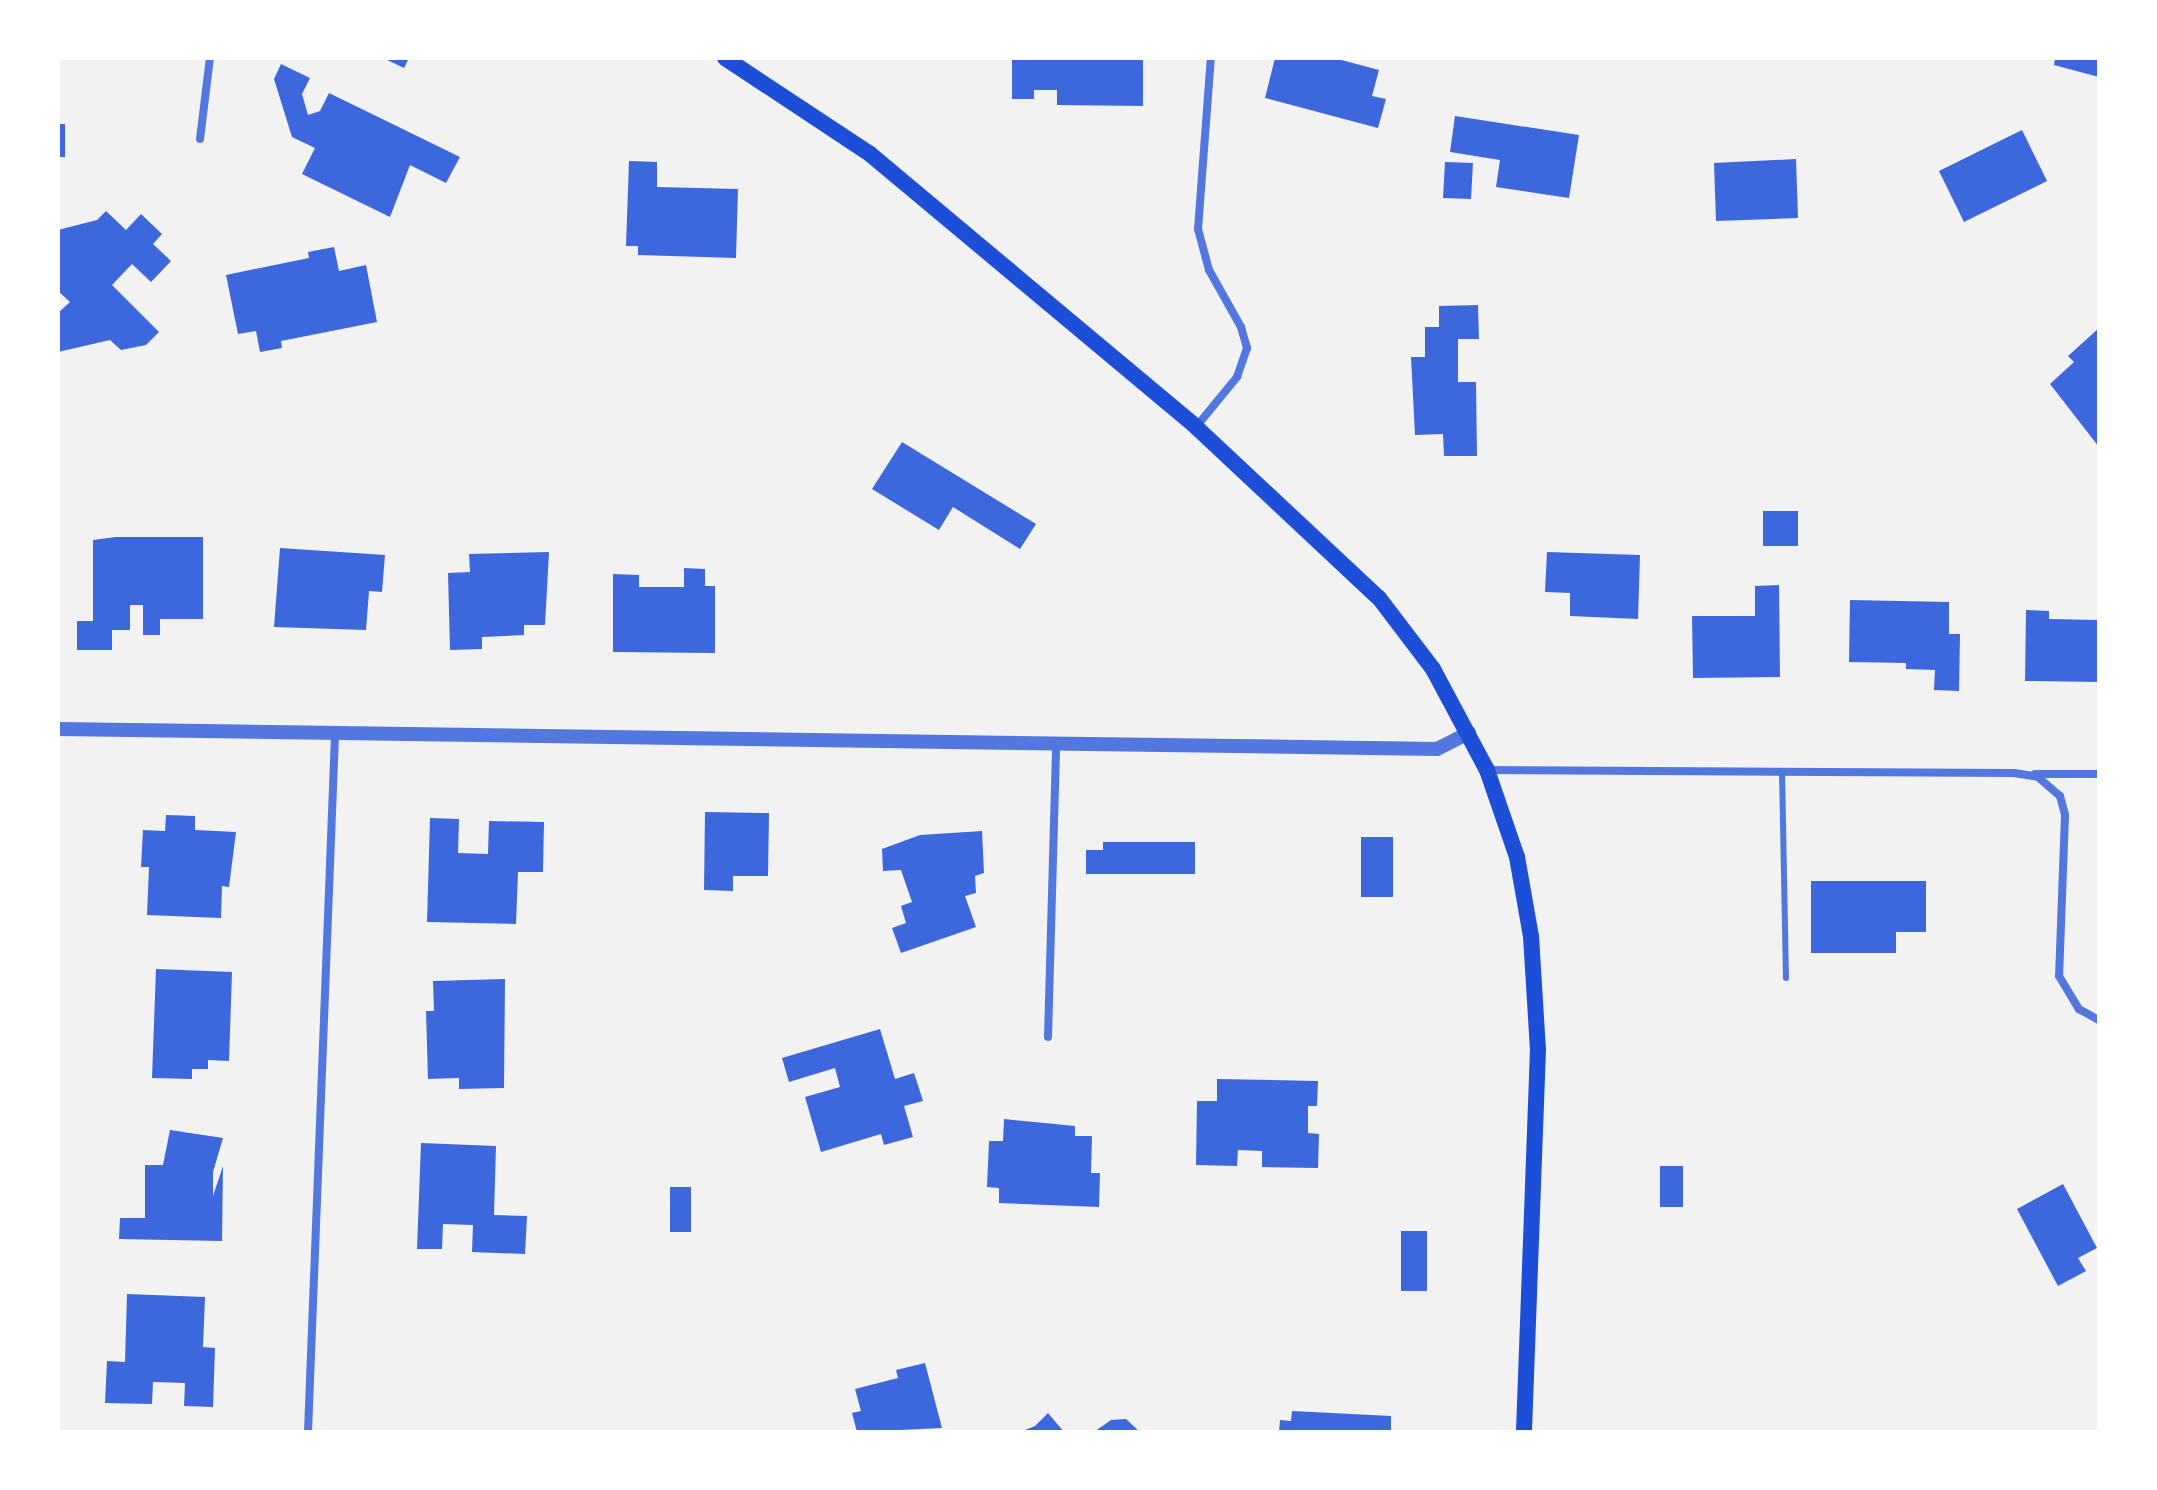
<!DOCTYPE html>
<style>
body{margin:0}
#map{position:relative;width:2157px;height:1490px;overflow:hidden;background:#f2f2f2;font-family:"Work Sans",sans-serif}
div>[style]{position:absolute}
.building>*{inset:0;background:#3d67dc}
.service>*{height:6px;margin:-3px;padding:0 3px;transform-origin:3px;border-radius:3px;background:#5277de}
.minor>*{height:8px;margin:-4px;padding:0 4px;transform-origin:4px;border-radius:4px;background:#5277de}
.tertiary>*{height:14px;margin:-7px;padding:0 7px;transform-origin:7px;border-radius:7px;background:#5277de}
.secondary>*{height:16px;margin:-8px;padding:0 8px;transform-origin:8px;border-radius:8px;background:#1d4ed8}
span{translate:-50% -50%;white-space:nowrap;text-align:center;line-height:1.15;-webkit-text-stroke:8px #fff;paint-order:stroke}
.frame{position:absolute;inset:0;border:60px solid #fff;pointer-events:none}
</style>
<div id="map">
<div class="building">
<div style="clip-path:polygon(383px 58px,409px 58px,404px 68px)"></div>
<div style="clip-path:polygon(1012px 58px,1143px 58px,1143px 106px,1057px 105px,1057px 90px,1034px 90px,1034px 99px,1012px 99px)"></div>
<div style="clip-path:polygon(1275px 58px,1334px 58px,1379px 70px,1372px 96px,1386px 99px,1378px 128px,1265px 98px)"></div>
<div style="clip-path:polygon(2055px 58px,2099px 58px,2099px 77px,2054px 65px)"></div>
<div style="clip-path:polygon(281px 64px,310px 78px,302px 94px,308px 115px,320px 111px,329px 93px,460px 157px,446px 183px,410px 165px,390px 217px,302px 174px,315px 148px,292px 137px,274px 79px)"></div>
<div style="clip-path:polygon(1455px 116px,1579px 135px,1569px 198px,1496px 187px,1500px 160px,1450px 152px)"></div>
<div style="clip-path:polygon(58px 124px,65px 124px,65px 157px,58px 157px)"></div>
<div style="clip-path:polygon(2022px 130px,2047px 181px,1964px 222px,1939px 171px)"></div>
<div style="clip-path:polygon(1796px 159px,1798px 218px,1716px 221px,1714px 163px)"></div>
<div style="clip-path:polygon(629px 161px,657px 162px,657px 187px,738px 189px,736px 258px,638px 255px,638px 246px,626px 246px)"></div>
<div style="clip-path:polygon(1445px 162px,1473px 163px,1471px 199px,1443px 198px)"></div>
<div style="clip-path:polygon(106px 211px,126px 230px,141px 214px,162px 234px,153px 244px,171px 261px,151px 282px,132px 264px,112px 285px,159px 332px,146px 345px,121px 350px,110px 340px,58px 352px,58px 313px,70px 302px,58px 291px,58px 230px,97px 220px)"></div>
<div style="clip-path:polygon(334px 247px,339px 271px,366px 265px,377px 322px,281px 341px,282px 348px,260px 352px,256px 331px,238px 334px,226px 275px,309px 258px,308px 252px)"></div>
<div style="clip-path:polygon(1478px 305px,1479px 339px,1458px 339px,1458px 382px,1476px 382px,1477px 456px,1444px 456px,1443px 434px,1415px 435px,1411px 357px,1425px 357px,1425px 327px,1439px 327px,1439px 306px)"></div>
<div style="clip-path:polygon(2099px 328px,2099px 447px,2050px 384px,2074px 362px,2068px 356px)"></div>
<div style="clip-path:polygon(902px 442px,1036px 524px,1020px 549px,953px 507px,939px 530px,872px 489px)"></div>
<div style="clip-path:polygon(1763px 511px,1798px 511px,1798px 546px,1763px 546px)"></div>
<div style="clip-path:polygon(116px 537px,203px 537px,203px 619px,160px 619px,160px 635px,143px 635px,143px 605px,130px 605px,130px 630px,112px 630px,112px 650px,77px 650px,77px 621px,93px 621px,93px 540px)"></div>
<div style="clip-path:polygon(280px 548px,385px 555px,382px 592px,369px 591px,366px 630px,274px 627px)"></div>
<div style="clip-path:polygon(549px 552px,545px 625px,524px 625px,524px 635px,482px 637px,482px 649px,450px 650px,448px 573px,470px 572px,469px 554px)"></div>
<div style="clip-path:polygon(1547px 552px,1640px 555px,1638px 619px,1570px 616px,1570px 593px,1545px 592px)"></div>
<div style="clip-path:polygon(684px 568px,705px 569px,705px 586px,715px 586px,715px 653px,613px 652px,613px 574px,639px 575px,639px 587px,684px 587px)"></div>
<div style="clip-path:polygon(1779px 585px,1780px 677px,1693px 678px,1692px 616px,1755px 616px,1755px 586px)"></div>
<div style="clip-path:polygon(1850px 600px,1949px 602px,1949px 634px,1960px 634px,1959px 691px,1934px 690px,1935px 670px,1906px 669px,1906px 663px,1849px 662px)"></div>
<div style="clip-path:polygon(2026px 610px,2049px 611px,2049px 619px,2099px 620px,2099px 682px,2025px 681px)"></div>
<div style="clip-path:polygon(705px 812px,769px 813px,768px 876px,733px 876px,733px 891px,704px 890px)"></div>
<div style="clip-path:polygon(166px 815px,195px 816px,195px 830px,236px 832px,229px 887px,222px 886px,221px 918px,147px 915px,149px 867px,141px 867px,143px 830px,165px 831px)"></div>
<div style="clip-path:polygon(430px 818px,459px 819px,458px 853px,488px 854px,489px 821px,544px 822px,543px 872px,518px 872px,516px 924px,427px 922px)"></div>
<div style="clip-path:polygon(982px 831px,984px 873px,975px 876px,976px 893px,965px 896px,976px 927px,901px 953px,892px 928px,906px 923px,901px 906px,912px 902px,901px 870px,883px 871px,882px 849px,920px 835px)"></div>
<div style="clip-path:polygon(1361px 837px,1393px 837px,1393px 897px,1361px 897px)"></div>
<div style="clip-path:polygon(1103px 842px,1195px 842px,1195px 874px,1086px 874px,1086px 850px,1103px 850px)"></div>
<div style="clip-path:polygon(1811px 881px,1926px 881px,1926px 932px,1896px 932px,1896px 953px,1811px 953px)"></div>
<div style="clip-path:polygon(156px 969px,232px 972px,229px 1061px,208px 1060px,208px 1069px,192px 1069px,192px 1079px,152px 1078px)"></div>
<div style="clip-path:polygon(505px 979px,504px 1088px,459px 1089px,459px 1078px,428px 1079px,426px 1011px,434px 1011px,433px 981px)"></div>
<div style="clip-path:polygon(880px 1029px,895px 1079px,914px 1073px,923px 1101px,904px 1106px,913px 1137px,884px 1145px,881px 1134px,821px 1152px,805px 1097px,840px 1087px,835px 1068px,789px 1082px,782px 1058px)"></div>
<div style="clip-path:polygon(1217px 1079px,1318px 1081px,1317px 1106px,1308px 1106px,1308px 1133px,1319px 1134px,1318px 1168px,1262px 1167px,1262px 1151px,1238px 1150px,1237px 1166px,1196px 1165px,1197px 1101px,1217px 1101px)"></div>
<div style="clip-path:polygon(1004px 1119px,1075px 1126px,1075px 1136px,1092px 1136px,1091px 1173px,1100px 1173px,1099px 1207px,999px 1203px,999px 1188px,987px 1187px,989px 1141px,1003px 1141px)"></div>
<div style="clip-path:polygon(170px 1130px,223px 1138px,213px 1172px,213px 1196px,223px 1166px,222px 1241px,119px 1239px,120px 1218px,145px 1218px,145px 1165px,163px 1165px)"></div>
<div style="clip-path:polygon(421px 1143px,496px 1146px,494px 1215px,527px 1216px,525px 1254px,472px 1252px,473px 1225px,443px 1224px,442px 1249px,417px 1249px)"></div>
<div style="clip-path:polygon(1660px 1166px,1683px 1166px,1683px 1207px,1660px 1207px)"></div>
<div style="clip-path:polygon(2063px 1184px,2097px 1248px,2078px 1258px,2086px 1271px,2058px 1286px,2017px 1209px)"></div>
<div style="clip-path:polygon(670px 1187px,691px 1187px,691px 1232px,670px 1232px)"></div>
<div style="clip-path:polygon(1401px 1231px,1427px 1231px,1427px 1291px,1401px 1291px)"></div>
<div style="clip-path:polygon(127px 1294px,205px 1297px,203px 1347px,215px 1348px,213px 1407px,184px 1406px,185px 1383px,153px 1382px,152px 1404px,105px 1403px,107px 1361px,125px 1362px)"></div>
<div style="clip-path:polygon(925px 1363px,942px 1428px,857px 1432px,852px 1413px,861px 1411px,855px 1389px,898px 1378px,896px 1370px)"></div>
<div style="clip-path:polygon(1292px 1411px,1391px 1416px,1391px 1432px,1279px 1432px,1280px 1420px,1291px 1421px)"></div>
<div style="clip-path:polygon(1048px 1413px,1064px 1432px,1020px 1432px,1035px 1426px)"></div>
<div style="clip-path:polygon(1126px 1419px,1140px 1432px,1094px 1432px,1111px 1420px)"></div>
</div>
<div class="service">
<div style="left:1782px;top:771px;width:207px;rotate:88.9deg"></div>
</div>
<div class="minor">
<div style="left:200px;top:139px;width:82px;rotate:-83deg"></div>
<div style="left:1196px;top:427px;width:65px;rotate:-50.6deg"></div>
<div style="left:1237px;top:377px;width:31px;rotate:-71deg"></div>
<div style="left:1247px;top:348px;width:22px;rotate:-106deg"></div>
<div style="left:1241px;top:327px;width:65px;rotate:-119.3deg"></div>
<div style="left:1209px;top:270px;width:42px;rotate:-105deg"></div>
<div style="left:1198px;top:229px;width:171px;rotate:-85.7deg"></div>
<div style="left:1488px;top:770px;width:526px;rotate:0.33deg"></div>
<div style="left:2014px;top:773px;width:24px;rotate:9deg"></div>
<div style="left:2038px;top:777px;width:29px;rotate:41deg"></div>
<div style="left:2060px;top:796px;width:20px;rotate:75deg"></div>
<div style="left:2065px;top:815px;width:161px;rotate:92.1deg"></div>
<div style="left:2059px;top:976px;width:39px;rotate:59deg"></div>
<div style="left:2079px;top:1009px;width:23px;rotate:29deg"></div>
<div style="left:2035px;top:774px;width:64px"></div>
<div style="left:1048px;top:1037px;width:290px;rotate:-88.4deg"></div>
<div style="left:308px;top:1432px;width:698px;rotate:-87.78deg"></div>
</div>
<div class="tertiary">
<div style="left:58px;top:729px;width:1379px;rotate:0.83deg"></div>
<div style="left:1437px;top:749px;width:36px;rotate:-27deg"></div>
</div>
<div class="secondary">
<div style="left:725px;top:58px;width:174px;rotate:33.5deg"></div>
<div style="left:870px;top:154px;width:425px;rotate:39.9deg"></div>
<div style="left:1196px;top:427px;width:250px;rotate:43.1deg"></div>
<div style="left:1379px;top:598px;width:89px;rotate:52.7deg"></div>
<div style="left:1433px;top:669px;width:115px;rotate:61.9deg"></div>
<div style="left:1487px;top:770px;width:92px;rotate:71deg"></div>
<div style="left:1517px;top:857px;width:80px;rotate:80deg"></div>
<div style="left:1531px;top:936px;width:113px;rotate:86.5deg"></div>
<div style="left:1538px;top:1049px;width:383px;rotate:92.1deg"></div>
</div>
<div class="frame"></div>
</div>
